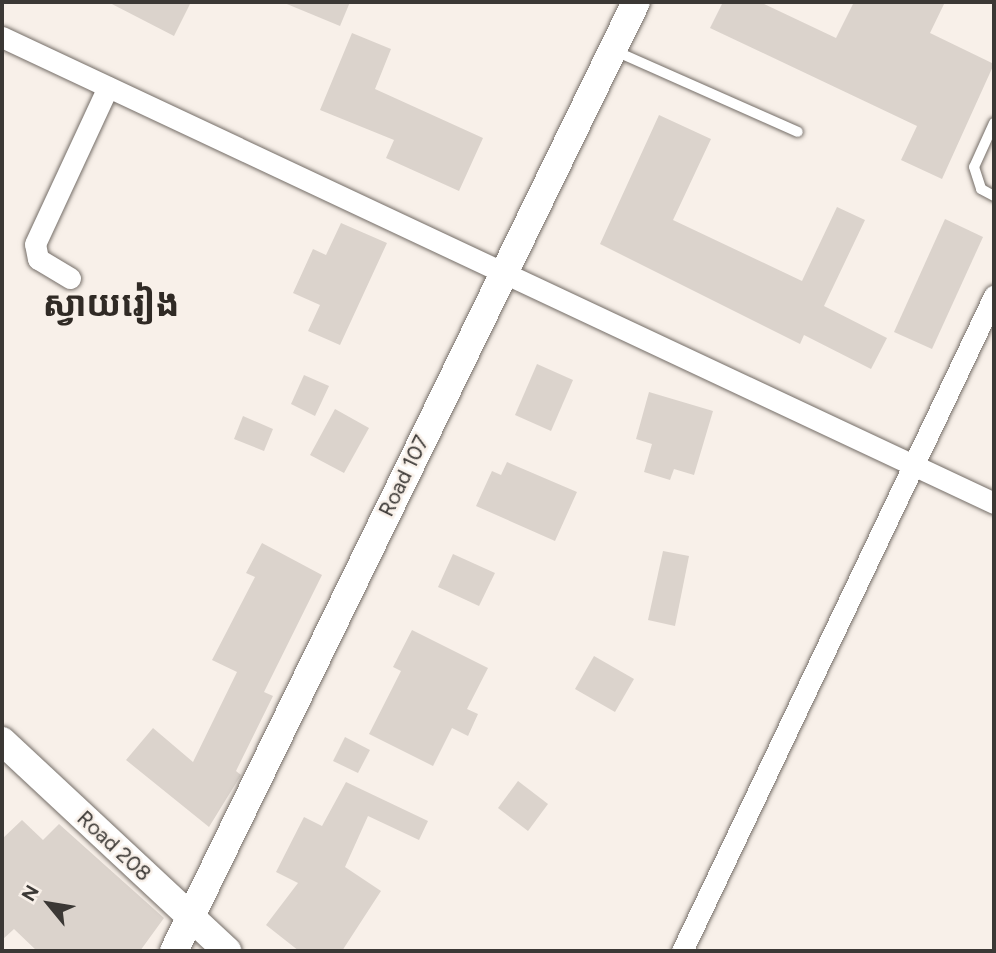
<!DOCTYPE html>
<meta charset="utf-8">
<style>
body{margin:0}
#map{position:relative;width:996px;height:953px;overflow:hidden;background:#f8f0e9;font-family:Figtree,"Noto Sans Khmer",sans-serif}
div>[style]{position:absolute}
.building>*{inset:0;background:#dbd3cc}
.roads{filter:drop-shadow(0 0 2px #746d67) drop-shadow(0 0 2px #746d67)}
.service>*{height:10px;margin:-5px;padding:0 5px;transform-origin:5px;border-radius:5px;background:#fff}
.minor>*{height:21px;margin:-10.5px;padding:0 10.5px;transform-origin:10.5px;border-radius:10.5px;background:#fff}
.tertiary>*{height:28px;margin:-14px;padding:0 14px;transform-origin:14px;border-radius:14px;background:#fff}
span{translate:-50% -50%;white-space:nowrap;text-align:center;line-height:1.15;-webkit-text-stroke:5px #f8f0e9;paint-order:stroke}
.street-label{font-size:21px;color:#3b3835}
.town-label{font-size:35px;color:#302a25;font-weight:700}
.frame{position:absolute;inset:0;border:4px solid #3b3835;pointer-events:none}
.north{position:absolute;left:14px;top:869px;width:70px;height:70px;-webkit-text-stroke:5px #f8f0e9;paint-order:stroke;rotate:300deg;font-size:19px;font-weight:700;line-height:28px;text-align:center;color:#3b3835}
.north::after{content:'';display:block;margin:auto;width:24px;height:32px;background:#3b3835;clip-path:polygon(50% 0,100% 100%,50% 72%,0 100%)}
</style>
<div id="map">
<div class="building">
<div style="clip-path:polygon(108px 2px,191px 2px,174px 36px)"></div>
<div style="clip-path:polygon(282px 2px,350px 2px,340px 26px)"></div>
<div style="clip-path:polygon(723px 2px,760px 2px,836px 38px,854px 2px,945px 2px,930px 33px,994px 64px,942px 179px,901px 160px,917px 126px,710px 28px)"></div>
<div style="clip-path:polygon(352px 33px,391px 49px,375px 89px,483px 138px,459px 191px,386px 158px,394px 140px,320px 110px)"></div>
<div style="clip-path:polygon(659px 115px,711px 139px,673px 220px,802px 281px,837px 207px,865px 220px,824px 306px,887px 338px,871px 369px,804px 335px,800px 344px,600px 244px)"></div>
<div style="clip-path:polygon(945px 219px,983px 237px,932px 349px,894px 332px)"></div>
<div style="clip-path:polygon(341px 223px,387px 243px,340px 345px,308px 331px,320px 305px,293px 293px,313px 249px,326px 255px)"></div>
<div style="clip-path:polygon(537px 364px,573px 380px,551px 431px,515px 415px)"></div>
<div style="clip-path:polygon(304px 375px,329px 386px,315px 416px,291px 404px)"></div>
<div style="clip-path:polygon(649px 392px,713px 411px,694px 475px,674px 469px,670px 480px,644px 472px,652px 444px,636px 439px)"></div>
<div style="clip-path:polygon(335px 409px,369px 428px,344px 473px,310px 455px)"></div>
<div style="clip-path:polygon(243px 416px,273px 429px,264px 451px,234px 439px)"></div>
<div style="clip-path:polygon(507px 462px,577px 492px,555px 541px,476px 506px,492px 471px,501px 475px)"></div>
<div style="clip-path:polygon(262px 543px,322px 575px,264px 692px,273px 696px,236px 771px,241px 775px,209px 827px,126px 760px,153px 728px,193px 762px,237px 672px,212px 660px,255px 577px,246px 573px)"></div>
<div style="clip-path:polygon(663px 551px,689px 556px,675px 626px,648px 620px)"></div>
<div style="clip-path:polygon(453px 554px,495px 573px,479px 606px,438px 587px)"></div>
<div style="clip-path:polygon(412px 630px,488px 668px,467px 709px,478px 714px,468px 736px,452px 728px,433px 766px,369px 734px,401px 671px,393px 667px)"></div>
<div style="clip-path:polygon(594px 656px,634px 679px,615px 712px,575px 689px)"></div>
<div style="clip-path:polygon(345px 737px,370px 750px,358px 773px,333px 761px)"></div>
<div style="clip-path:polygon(518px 781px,548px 804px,528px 831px,498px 808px)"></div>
<div style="clip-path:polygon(346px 782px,428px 821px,419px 840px,368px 816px,345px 867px,381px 891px,342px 951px,299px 951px,266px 925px,298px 883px,276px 872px,304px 817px,322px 826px)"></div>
<div style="clip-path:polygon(22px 820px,43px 840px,59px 824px,164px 918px,140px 951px,37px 951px,14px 929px,2px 940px,2px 839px)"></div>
</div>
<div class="roads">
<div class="service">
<div style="left:613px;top:50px;width:202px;rotate:23.9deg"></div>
<div style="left:994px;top:123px;width:48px;rotate:114.4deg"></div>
<div style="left:974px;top:167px;width:23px;rotate:72deg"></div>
<div style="left:981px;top:189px;width:15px;rotate:28deg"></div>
</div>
<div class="minor">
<div style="left:2px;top:37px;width:1096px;rotate:25.16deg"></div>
<div style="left:70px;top:278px;width:37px;rotate:-149deg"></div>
<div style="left:38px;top:259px;width:15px;rotate:-101deg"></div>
<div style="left:35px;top:244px;width:173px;rotate:-65.1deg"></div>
<div style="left:682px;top:951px;width:726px;rotate:-64.53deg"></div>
</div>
<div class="tertiary">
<div style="left:2px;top:741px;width:308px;rotate:43deg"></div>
<div style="left:174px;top:951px;width:1055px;rotate:-64.04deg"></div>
</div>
</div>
<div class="street-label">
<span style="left:404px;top:476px;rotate:-64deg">Road 107</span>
<span style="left:114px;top:846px;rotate:43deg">Road 208</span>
</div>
<div class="town-label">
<span style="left:111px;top:304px">ស្វាយរៀង</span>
</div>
<div class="frame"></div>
<div class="north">N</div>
</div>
